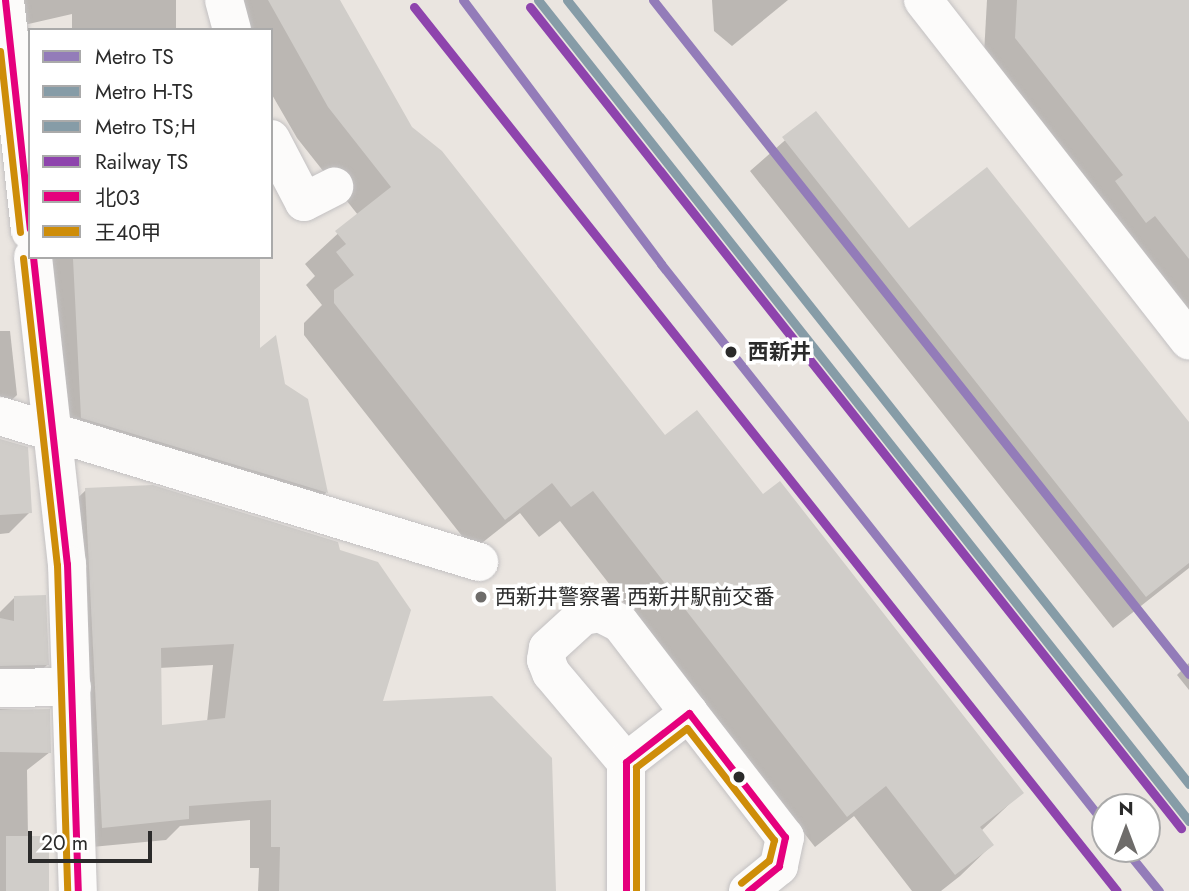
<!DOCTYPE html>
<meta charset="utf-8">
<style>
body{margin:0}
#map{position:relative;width:1189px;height:891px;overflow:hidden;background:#eae5e0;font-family:Jost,"Noto Sans JP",sans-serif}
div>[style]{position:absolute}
.shadow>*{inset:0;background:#0003}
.building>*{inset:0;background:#d0cdc9}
.roads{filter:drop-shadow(0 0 2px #c3c1c2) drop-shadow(0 0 2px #c3c1c2)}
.minor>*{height:38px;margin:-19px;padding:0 19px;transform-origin:19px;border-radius:19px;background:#fcfbfa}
.bus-1>*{height:7px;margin:-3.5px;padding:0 3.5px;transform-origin:3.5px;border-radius:3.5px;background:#e5007d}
.bus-2>*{height:7px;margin:-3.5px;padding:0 3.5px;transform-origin:3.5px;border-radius:3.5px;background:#ce8d09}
.rail-1>*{height:9px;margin:-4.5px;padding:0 4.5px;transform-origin:4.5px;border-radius:4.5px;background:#8e44ad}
.metro-1>*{height:9px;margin:-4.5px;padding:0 4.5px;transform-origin:4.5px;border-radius:4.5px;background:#937cb9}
.metro-2>*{height:9px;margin:-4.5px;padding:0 4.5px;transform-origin:4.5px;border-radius:4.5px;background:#869ca7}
.metro-3>*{height:9px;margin:-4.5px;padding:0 4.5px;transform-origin:4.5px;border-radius:4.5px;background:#869ca7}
.dots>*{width:19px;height:19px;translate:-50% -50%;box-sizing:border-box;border:4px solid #fff;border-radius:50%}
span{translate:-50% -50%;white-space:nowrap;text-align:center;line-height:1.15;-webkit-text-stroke:7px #fff;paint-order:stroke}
.stop-label{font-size:21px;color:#2b2b2b;font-weight:700}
.left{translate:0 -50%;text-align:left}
.poi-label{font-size:21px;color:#2b2b2b}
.legend{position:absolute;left:28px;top:28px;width:245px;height:231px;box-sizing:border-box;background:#fff;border:2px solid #aaa;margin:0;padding:9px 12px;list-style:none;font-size:21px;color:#2b2b2b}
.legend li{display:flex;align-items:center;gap:14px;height:35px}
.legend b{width:35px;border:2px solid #aaa}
.north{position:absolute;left:1091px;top:793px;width:70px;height:70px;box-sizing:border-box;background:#fff;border:2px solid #aaa;border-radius:50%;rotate:0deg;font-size:19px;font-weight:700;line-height:28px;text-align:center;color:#2b2b2b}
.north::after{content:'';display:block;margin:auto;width:24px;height:32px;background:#6e6c6a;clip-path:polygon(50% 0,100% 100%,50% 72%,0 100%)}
.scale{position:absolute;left:28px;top:831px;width:124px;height:32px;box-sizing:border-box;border:4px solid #2b2b2b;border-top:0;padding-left:9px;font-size:21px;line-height:24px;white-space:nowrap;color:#2b2b2b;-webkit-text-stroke:5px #fff;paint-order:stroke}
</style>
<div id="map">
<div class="shadow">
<div style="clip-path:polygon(4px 0,176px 0,176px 30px,72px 30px,72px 14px,11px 28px)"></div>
<div style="clip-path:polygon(219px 0,338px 0,410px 128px,665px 437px,762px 497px,1021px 793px,981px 831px,992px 845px,960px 876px,941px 891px,912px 891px,854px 816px,815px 847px,560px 521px,539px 537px,520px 513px,473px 550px,304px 335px,304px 323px,322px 305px,306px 285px,315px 276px,305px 264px,358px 215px,297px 138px,271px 93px,271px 30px,236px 30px)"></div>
<div style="clip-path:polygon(712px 0,788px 0,732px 46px,714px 31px)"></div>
<div style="clip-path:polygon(987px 0,1189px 0,1189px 333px,983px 72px)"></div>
<div style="clip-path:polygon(816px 113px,909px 231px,1189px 425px,1189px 568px,1113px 628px,750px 171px)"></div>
<div style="clip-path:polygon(50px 257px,248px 257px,258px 351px,284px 385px,307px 400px,326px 493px,304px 515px,59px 440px)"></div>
<div style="clip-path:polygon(0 331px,10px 331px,17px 395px,0 411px)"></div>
<div style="clip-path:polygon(0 441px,30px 512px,9px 533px,0 534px)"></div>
<div style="clip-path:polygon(evenodd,86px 490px,381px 703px,555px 891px,258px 891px,259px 868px,250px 868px,250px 820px,180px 826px,166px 840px,81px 848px,64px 511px,86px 490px,213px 665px,207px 722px,160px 727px,159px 668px,213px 665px)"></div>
<div style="clip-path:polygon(14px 598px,47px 665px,29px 682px,0 684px,0 612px)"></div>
<div style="clip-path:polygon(1189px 663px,1189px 690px,1177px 675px)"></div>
<div style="clip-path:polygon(0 709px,48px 711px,50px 752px,27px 770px,28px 838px,47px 891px,0 891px)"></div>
</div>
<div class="building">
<div style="clip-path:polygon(268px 0,340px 0,412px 127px,442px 151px,665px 435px,697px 410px,763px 494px,780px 481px,1024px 793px,980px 827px,994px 845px,955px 875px,886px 786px,847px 817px,593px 491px,571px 507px,552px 483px,505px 520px,334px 303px,334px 290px,354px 275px,336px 252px,346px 244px,335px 231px,391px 187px,328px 107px)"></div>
<div style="clip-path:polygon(1017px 0,1189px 0,1189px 259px,1155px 216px,1146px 223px,1115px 181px,1123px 175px,1015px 38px)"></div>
<div style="clip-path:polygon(816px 111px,909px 228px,987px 167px,1189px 422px,1189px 563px,1146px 597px,782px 137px)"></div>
<div style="clip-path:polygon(260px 258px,260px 348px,276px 335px,285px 384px,308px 399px,328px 493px,81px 418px,73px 259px)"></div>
<div style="clip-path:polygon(0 439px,28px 447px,32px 513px,0 515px)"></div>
<div style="clip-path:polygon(evenodd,153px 485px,338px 542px,340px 550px,378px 562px,411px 610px,383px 701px,492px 696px,552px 758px,556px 891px,279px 891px,280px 847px,271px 847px,271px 800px,189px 806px,189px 819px,102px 828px,85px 488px,153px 485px,234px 644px,225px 718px,162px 725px,161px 648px,234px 644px)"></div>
<div style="clip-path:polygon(46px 595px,49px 665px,0 666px,0 618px,14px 621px,14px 596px)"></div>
<div style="clip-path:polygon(50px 709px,51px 753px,0 752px,0 710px)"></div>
<div style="clip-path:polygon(6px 836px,49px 836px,49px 891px,6px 891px)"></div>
</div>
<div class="roads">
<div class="minor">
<div style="left:5px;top:0;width:232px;rotate:83.8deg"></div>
<div style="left:224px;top:0;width:31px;rotate:75deg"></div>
<div style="left:923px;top:0;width:432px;rotate:52deg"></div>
<div style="left:271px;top:139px;width:71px;rotate:62.4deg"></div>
<div style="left:304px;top:202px;width:34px;rotate:-27deg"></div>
<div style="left:33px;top:257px;width:309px;rotate:83.7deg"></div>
<div style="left:67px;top:564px;width:327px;rotate:88.1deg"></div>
<div style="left:0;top:416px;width:501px;rotate:16.95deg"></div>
<div style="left:0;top:688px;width:72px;rotate:-0.8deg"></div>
<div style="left:626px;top:762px;width:116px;rotate:-130.1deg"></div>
<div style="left:551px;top:673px;width:14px;rotate:-111deg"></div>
<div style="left:546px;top:660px;width:12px;rotate:-81deg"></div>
<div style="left:548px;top:648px;width:47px;rotate:-42.4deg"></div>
<div style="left:583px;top:616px;width:17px;rotate:-10deg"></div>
<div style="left:600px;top:613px;width:22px;rotate:27deg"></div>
<div style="left:620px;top:623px;width:113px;rotate:52.5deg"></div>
<div style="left:626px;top:891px;width:129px;rotate:-90deg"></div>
<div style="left:626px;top:762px;width:80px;rotate:-37.9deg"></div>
<div style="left:689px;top:713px;width:157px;rotate:52.3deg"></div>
<div style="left:785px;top:837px;width:30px;rotate:102deg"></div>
<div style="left:779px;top:866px;width:40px;rotate:141deg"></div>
</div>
</div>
<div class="bus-1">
<div style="left:5px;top:0;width:230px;rotate:83.8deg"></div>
<div style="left:33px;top:257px;width:309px;rotate:83.7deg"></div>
<div style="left:67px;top:564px;width:327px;rotate:88.1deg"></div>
<div style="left:626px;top:891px;width:129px;rotate:-90deg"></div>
<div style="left:626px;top:762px;width:80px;rotate:-37.9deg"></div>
<div style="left:689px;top:713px;width:157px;rotate:52.3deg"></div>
<div style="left:785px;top:837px;width:30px;rotate:102deg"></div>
<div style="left:779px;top:866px;width:40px;rotate:141deg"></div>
</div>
<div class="bus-2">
<div style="left:0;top:51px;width:182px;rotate:83.7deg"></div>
<div style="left:23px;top:258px;width:309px;rotate:83.7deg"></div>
<div style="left:57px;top:565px;width:326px;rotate:88.2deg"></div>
<div style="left:636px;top:891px;width:124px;rotate:-90deg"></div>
<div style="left:636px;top:767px;width:64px;rotate:-37.4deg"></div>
<div style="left:687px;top:728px;width:142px;rotate:52.2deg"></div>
<div style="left:774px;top:840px;width:21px;rotate:104deg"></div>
<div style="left:769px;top:860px;width:36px;rotate:141deg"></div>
</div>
<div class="rail-1">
<div style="left:414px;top:7px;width:1129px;rotate:51.51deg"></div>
<div style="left:530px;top:7px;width:1048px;rotate:51.59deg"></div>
</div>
<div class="metro-1">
<div style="left:463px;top:0;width:330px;rotate:53.1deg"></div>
<div style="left:661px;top:264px;width:715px;rotate:51.59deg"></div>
<div style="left:653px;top:0;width:861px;rotate:51.51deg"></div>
<div style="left:1125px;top:849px;width:54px;rotate:51deg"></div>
</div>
<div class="metro-2">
<div style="left:538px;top:0;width:1048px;rotate:51.59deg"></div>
</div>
<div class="metro-3">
<div style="left:567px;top:0;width:1001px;rotate:51.57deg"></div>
</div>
<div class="dots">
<div style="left:731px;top:352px;background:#2b2b2b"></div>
<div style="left:481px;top:597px;background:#6e6c6a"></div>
<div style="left:739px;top:777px;background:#2b2b2b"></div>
</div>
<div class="stop-label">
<span class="left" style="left:748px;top:352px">西新井</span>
</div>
<div class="poi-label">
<span class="left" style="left:495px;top:597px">西新井警察署 西新井駅前交番</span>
</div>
<ul class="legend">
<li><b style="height:9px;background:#937cb9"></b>Metro TS</li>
<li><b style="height:9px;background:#869ca7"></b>Metro H-TS</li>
<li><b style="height:9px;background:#869ca7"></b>Metro TS;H</li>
<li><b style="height:9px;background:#8e44ad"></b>Railway TS</li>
<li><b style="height:9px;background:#e5007d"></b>北03</li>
<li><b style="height:9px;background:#ce8d09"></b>王40甲</li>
</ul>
<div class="north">N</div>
<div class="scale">20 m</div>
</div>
